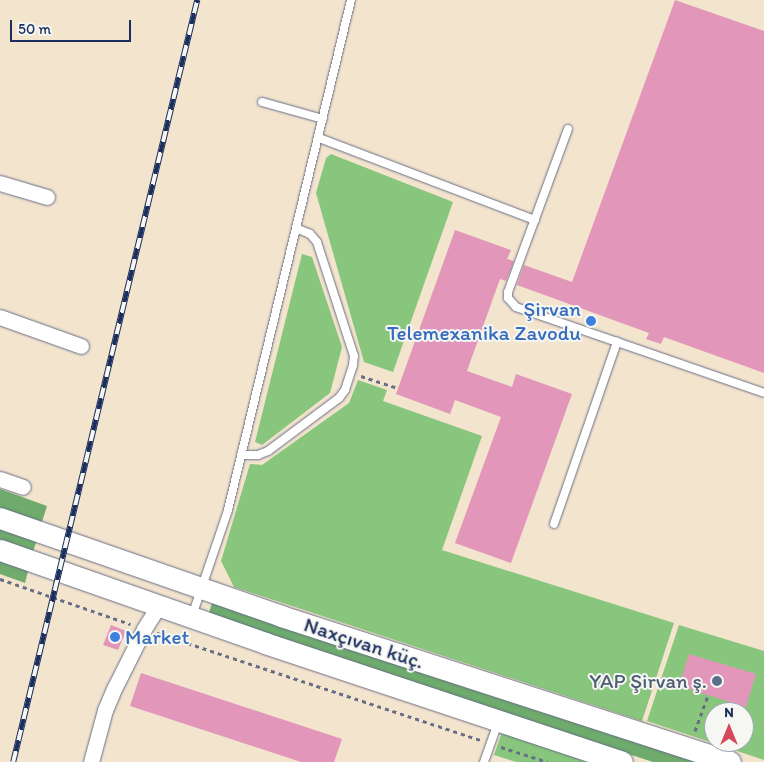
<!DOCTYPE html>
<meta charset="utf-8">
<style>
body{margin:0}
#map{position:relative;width:764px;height:762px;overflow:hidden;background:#f3e4ce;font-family:Itim,sans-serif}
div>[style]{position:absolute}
.green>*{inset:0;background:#88c67d}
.forest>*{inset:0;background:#6eab6c}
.building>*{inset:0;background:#e297ba}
.path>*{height:3px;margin-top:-1.5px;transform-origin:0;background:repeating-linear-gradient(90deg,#676e85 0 4px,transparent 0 8px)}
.roads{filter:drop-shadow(0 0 1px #676e85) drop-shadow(0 0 1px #676e85)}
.service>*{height:8px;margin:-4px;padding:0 4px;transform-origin:4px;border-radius:4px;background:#fff}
.minor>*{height:15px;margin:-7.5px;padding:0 7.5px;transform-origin:7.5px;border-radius:7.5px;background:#fff}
.secondary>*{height:21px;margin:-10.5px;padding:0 10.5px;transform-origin:10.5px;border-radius:10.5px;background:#fff}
.rail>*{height:5.5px;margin-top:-2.75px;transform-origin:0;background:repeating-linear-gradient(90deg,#f6f6f2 0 11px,#1b2f5e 0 22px);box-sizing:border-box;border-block:1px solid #1b2f5e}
.dots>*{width:14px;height:14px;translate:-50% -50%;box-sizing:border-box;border:2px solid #f6f6f2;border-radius:50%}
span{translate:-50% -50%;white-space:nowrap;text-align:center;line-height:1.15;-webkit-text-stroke:4px #f6f6f2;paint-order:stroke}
.shop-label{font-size:21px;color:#366cbe}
.right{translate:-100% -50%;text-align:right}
.left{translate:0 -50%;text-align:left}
.street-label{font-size:21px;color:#1b2f5e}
.service-label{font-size:21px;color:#4e5e75}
.north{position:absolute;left:704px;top:702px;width:50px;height:50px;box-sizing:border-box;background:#f6f6f2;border:1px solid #9ea6b7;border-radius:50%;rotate:0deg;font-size:14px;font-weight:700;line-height:20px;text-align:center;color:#1b2f5e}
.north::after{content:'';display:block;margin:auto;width:18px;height:22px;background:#d1495b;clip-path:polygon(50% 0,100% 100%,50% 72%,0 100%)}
.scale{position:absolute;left:10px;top:20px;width:121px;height:22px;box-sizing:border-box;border:2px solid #1b2f5e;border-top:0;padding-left:6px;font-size:15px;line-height:18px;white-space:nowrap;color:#1b2f5e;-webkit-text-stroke:4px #f6f6f2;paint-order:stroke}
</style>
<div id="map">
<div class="green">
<div style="clip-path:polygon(331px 154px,453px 202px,393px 372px,364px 362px,316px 193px,326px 158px)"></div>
<div style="clip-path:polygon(302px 254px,312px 257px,342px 347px,330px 393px,262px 445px,255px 442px)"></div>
<div style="clip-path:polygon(358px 380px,387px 390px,383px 401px,482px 436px,442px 550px,674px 623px,642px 721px,234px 587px,221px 561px,250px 464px,262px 465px,349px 403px)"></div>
<div style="clip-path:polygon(evenodd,679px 625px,764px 651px,764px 760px,647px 721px,679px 625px,714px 712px,744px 712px,744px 742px,714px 742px,714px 712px)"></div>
<div style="clip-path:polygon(502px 732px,592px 762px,516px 762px,494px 755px)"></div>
</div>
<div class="forest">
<div style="clip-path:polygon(0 489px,47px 506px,41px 525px,0 511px)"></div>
<div style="clip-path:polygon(0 526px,37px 540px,32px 554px,0 542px)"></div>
<div style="clip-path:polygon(0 557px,29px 567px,25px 583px,0 574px)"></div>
<div style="clip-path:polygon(212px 603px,701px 762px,653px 762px,208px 616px)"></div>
</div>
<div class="building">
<div style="clip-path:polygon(675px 0,764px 31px,764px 373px,664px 337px,661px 344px,646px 339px,649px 333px,517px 285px,524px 265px,572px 282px)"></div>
<div style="clip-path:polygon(455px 230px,511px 250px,507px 259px,514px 261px,506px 281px,500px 279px,467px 371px,512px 387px,516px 374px,572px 394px,511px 563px,455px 543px,501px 417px,455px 400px,450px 414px,396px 394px)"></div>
<div style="clip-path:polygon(111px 625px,126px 631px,118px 650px,103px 645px)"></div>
<div style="clip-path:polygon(689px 654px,756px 674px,746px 707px,679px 686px)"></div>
<div style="clip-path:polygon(141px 673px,342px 739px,334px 762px,301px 762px,130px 706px)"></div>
</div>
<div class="path">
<div style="left:361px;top:376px;width:39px;rotate:18deg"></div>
<div style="left:0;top:579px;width:138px;rotate:19.1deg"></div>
<div style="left:157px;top:633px;width:341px;rotate:18.3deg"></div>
<div style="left:695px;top:731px;width:38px;rotate:-70deg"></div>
<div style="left:501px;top:747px;width:49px;rotate:17.7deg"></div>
</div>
<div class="roads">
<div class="service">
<div style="left:262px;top:102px;width:63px;rotate:15.6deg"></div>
<div style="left:568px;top:129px;width:174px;rotate:110.2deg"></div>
<div style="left:508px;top:292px;width:6px;rotate:90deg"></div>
<div style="left:508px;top:298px;width:12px;rotate:48deg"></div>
<div style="left:516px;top:307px;width:262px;rotate:19.1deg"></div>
<div style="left:319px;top:138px;width:231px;rotate:20.8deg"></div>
<div style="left:241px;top:455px;width:17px"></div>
<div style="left:258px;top:455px;width:11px;rotate:-22deg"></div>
<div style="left:268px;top:451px;width:89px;rotate:-36.7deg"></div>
<div style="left:339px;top:398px;width:10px;rotate:-53deg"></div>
<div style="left:345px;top:390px;width:26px;rotate:-72deg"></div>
<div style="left:353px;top:365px;width:9px;rotate:-84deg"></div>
<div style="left:354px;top:356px;width:120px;rotate:-108deg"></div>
<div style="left:317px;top:242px;width:11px;rotate:-131deg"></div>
<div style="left:310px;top:234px;width:15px;rotate:-157deg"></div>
<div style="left:554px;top:524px;width:193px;rotate:-70.9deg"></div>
<div style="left:192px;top:616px;width:112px;rotate:-71.2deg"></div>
<div style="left:228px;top:510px;width:525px;rotate:-76.44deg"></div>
<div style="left:484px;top:762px;width:41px;rotate:-70.3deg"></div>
</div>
<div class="minor">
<div style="left:0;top:183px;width:49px;rotate:16.6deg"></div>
<div style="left:0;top:317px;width:86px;rotate:19.7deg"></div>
<div style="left:0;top:479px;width:24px;rotate:19deg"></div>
<div style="left:91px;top:762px;width:54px;rotate:-74.9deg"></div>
<div style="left:105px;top:710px;width:25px;rotate:-67deg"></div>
<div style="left:115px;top:687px;width:65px;rotate:-63.4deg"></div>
<div style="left:144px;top:629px;width:26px;rotate:-58deg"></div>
</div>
<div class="secondary">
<div style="left:0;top:518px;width:298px;rotate:19.2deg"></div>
<div style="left:281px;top:616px;width:472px;rotate:18deg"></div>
<div style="left:0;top:550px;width:281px;rotate:19.3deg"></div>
<div style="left:265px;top:643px;width:376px;rotate:18.4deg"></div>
</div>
</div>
<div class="rail">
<div style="left:13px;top:762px;width:784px;rotate:-76.42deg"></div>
</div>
<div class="dots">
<div style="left:591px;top:321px;background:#3f7fe0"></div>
<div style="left:115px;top:637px;background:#3f7fe0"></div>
<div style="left:717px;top:681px;background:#5c6f8a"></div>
</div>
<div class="shop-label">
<span class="right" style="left:581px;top:321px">Şirvan<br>Telemexanika Zavodu</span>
<span class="left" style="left:125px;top:637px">Market</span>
</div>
<div class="street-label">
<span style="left:364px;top:643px;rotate:18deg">Naxçıvan küç.</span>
</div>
<div class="service-label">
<span class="right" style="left:707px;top:681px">YAP Şirvan ş.</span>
</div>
<div class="north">N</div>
<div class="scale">50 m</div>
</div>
